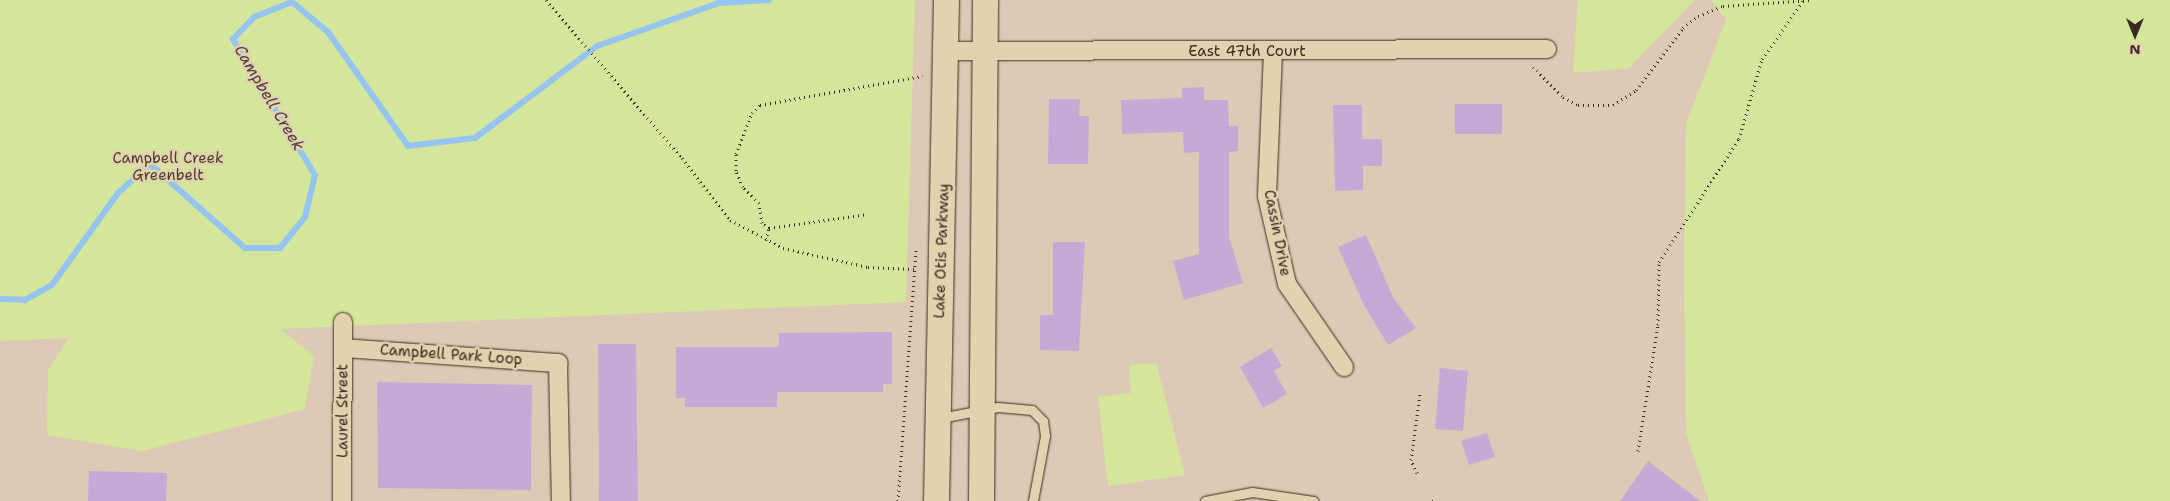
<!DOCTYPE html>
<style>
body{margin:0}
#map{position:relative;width:2170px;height:501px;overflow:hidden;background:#dec9b7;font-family:"Shantell Sans",sans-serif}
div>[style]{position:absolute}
.green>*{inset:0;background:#d4e69b}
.stream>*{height:6px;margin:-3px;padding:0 3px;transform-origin:3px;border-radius:3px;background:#95c4f0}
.building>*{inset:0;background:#c8a9d5}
.path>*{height:3px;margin-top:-1.5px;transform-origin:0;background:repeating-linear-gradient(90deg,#3b2a1e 0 1px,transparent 0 5px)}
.roads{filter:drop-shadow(0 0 1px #3b2a1e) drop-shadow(0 0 1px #3b2a1e)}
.service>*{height:9px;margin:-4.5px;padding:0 4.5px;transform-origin:4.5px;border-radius:4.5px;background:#e3d1af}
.minor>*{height:18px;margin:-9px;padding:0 9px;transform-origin:9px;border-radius:9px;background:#e3d1af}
.secondary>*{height:25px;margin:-12.5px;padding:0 12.5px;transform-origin:12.5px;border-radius:12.5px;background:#e3d1af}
span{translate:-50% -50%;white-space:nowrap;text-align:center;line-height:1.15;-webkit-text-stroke:5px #e3d1af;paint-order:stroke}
.street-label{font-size:15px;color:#3b2a1e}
.park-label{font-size:15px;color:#4a3d2a}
.water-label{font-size:16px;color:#48413e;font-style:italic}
.north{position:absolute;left:2110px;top:10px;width:50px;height:50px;-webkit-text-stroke:4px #e3d1af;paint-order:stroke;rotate:180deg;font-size:14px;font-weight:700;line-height:20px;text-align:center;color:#3b2a1e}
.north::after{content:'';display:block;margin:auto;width:18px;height:22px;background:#3b2a1e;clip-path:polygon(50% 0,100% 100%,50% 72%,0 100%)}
</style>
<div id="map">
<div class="green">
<div style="clip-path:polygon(0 0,915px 0,906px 302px,280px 329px,314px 356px,305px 409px,142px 451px,47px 435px,48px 370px,69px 338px,0 341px)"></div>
<div style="clip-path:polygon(1578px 0,1695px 0,1629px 68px,1573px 73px)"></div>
<div style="clip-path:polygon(1711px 0,2170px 0,2170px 501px,1709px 501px,1686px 433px,1684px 266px,1686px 124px,1726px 20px)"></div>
<div style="clip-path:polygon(1156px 363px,1185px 475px,1108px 486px,1098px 397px,1131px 393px,1129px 365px)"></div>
</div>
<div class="stream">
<div style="left:0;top:299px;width:25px;rotate:2deg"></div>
<div style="left:25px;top:300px;width:31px;rotate:-29deg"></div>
<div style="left:52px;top:285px;width:113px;rotate:-54.3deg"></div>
<div style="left:118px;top:193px;width:43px;rotate:-42.2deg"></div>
<div style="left:150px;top:164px;width:127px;rotate:41.5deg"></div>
<div style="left:245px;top:248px;width:35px"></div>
<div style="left:280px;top:248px;width:40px;rotate:-51deg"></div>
<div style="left:305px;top:217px;width:43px;rotate:-76.6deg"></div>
<div style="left:315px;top:175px;width:159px;rotate:-121.1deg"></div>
<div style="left:233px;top:39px;width:30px;rotate:-46deg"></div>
<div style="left:254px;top:17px;width:41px;rotate:-21.5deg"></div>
<div style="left:292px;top:2px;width:47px;rotate:39.8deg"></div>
<div style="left:328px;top:32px;width:139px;rotate:54.9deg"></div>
<div style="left:408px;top:146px;width:67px;rotate:-6.8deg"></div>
<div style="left:475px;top:138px;width:153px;rotate:-37deg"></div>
<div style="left:597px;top:46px;width:129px;rotate:-19.4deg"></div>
<div style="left:719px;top:3px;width:50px;rotate:-3.4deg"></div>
</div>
<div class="building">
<div style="clip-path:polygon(1204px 87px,1204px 100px,1228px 100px,1229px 126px,1238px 126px,1238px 151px,1229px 152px,1229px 237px,1243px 283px,1184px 300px,1173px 261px,1199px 254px,1199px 152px,1184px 153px,1183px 132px,1122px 134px,1121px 100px,1182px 98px,1182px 88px)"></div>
<div style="clip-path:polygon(1049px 99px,1080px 99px,1079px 116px,1089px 116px,1088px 164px,1048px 164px)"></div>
<div style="clip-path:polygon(1455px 104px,1502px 104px,1502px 134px,1455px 134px)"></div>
<div style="clip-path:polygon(1333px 105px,1362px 105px,1362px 139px,1382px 139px,1382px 166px,1363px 166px,1363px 190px,1335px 191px)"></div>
<div style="clip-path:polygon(1366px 235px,1394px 299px,1416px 328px,1388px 345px,1364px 305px,1338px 247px)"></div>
<div style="clip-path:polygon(1053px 242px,1085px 242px,1079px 351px,1040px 350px,1040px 315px,1053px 315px)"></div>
<div style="clip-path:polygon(892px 332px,892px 384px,883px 384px,883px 392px,777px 392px,777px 407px,685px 407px,685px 398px,676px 398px,676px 347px,779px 347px,779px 333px)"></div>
<div style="clip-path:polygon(598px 344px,636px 344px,638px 501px,599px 501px)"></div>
<div style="clip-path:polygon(1271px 348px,1282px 366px,1274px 371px,1287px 394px,1263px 408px,1240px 367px)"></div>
<div style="clip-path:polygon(1440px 368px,1468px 371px,1463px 431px,1435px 429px)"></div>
<div style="clip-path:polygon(377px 382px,532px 385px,531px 490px,378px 488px)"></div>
<div style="clip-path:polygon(1487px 433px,1495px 457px,1469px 465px,1461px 441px)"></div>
<div style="clip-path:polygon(1648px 461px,1700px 501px,1620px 501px)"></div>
<div style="clip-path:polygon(89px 471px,167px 473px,166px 501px,88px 501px)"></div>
</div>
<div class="path">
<div style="left:546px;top:0;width:208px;rotate:49.3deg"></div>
<div style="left:682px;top:158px;width:78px;rotate:52.3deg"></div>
<div style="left:730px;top:220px;width:60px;rotate:27.8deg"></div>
<div style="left:783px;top:248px;width:87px;rotate:12.6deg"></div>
<div style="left:868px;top:267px;width:46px;rotate:2.5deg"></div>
<div style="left:1533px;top:67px;width:42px;rotate:45deg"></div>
<div style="left:1563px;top:97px;width:17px;rotate:28deg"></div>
<div style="left:1578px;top:105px;width:35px"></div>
<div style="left:1613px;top:105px;width:27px;rotate:-33deg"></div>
<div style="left:1636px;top:90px;width:78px;rotate:-52.8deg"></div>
<div style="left:1683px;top:28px;width:19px;rotate:-39deg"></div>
<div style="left:1698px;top:16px;width:27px;rotate:-22deg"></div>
<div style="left:1723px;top:6px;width:88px;rotate:-3.9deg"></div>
<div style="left:769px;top:228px;width:9px;rotate:-144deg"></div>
<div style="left:762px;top:223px;width:20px;rotate:-99deg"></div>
<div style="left:759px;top:203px;width:23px;rotate:-135deg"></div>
<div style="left:743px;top:187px;width:17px;rotate:-114deg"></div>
<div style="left:736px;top:171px;width:17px;rotate:-90deg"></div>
<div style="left:736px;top:154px;width:44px;rotate:-68.7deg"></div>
<div style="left:752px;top:113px;width:11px;rotate:-45deg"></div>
<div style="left:760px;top:105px;width:165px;rotate:-10.1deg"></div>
<div style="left:766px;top:240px;width:12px;rotate:-76deg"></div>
<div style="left:769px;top:228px;width:100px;rotate:-8deg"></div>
<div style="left:1638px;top:451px;width:128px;rotate:-81deg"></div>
<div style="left:1658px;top:325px;width:63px;rotate:-89.1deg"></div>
<div style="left:1659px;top:262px;width:147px;rotate:-57deg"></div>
<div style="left:1739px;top:139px;width:83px;rotate:-74deg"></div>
<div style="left:1762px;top:59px;width:71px;rotate:-54.7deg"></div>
<div style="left:1417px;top:473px;width:14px;rotate:-115deg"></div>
<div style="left:1411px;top:460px;width:68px;rotate:-82.3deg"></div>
<div style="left:1432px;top:500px;width:1px;rotate:45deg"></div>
<div style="left:898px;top:501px;width:252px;rotate:-85.9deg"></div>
</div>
<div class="roads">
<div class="service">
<div style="left:940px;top:418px;width:59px;rotate:-10.7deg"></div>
<div style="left:998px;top:407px;width:34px;rotate:5deg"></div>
<div style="left:1032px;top:410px;width:16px;rotate:45deg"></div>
<div style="left:1043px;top:421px;width:15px;rotate:82deg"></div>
<div style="left:1045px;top:436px;width:66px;rotate:100.5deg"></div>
<div style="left:1205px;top:501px;width:48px;rotate:-10.8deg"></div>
<div style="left:1252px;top:492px;width:62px;rotate:8.4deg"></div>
</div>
<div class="minor">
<div style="left:946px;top:51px;width:601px;rotate:-0.19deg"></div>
<div style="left:1273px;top:52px;width:144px;rotate:92.4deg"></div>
<div style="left:1267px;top:196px;width:90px;rotate:77.2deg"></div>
<div style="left:1287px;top:284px;width:101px;rotate:55.5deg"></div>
<div style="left:343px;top:348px;width:216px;rotate:4deg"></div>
<div style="left:558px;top:363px;width:138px;rotate:88.8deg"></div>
<div style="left:342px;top:501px;width:179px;rotate:-89.7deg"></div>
</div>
<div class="secondary">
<div style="left:936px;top:501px;width:501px;rotate:-88.86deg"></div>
<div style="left:981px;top:501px;width:501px;rotate:-89.54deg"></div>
</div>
</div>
<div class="street-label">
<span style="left:1247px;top:52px">East 47th Court</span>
<span style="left:1277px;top:233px;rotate:79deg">Cassin Drive</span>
<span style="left:942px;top:251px;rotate:-88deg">Lake Otis Parkway</span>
<span style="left:451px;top:355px;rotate:4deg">Campbell Park Loop</span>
<span style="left:343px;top:411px;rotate:-90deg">Laurel Street</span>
</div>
<div class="park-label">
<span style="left:168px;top:167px">Campbell Creek<br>Greenbelt</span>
</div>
<div class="water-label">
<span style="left:269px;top:98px;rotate:59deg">Campbell Creek</span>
</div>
<div class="north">N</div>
</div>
